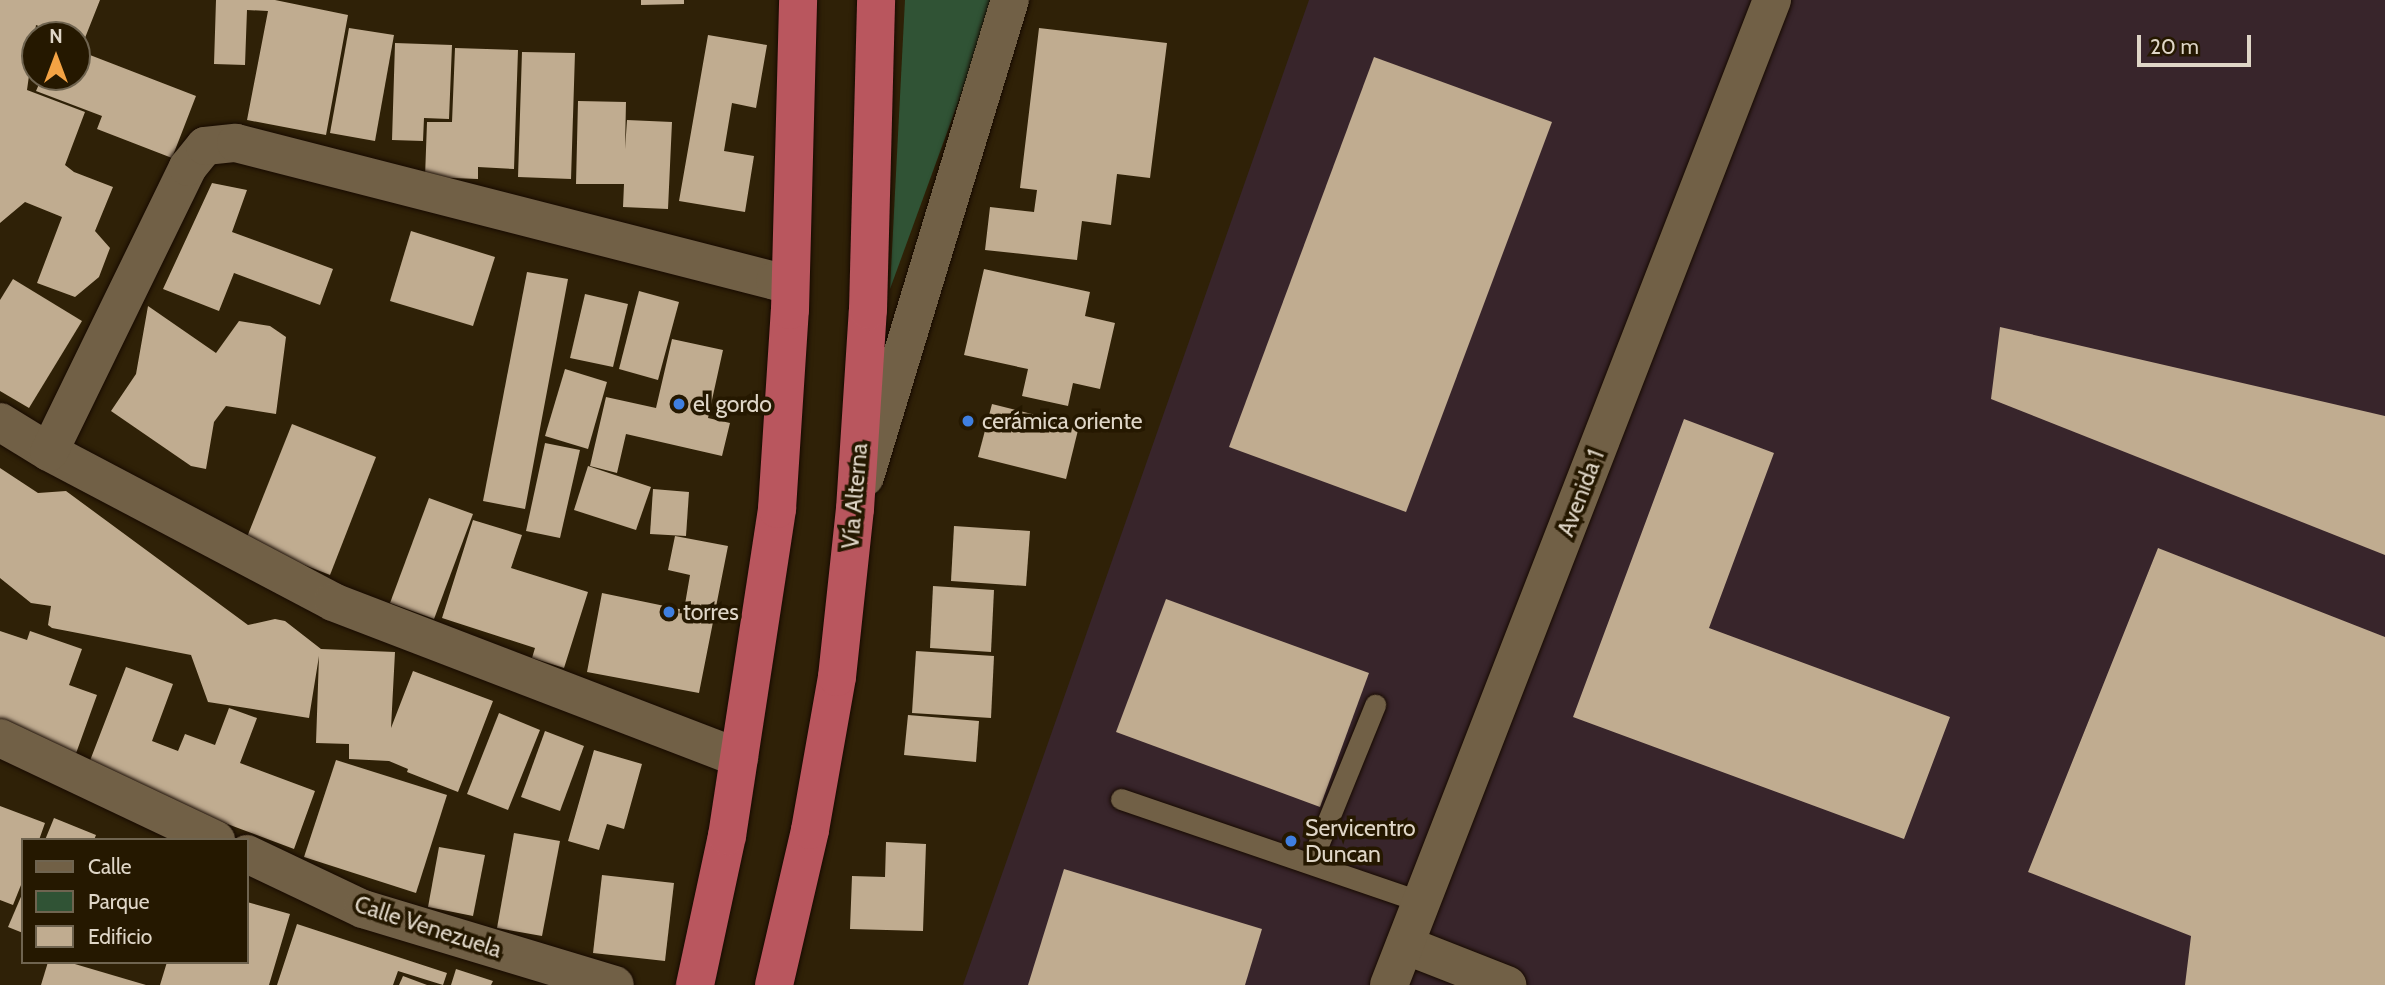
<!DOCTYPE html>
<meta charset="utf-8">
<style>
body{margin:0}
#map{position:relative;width:2385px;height:985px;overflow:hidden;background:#2f2107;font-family:Cabin,sans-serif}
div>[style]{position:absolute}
.industrial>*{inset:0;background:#38252b}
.green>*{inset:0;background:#305335}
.building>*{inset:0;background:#c0ac90}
.roads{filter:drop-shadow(0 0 2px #170a00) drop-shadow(0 0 2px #170a00)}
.service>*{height:21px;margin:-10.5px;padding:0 10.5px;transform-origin:10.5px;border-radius:10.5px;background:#716046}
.minor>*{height:38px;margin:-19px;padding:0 19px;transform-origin:19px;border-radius:19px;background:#716046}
.trunk>*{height:38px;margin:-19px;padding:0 19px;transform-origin:19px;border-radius:19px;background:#b9565e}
.dots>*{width:19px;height:19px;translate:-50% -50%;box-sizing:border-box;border:4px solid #251800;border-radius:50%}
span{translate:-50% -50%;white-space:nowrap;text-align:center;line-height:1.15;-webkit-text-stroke:7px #251800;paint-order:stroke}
.poi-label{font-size:23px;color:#dfd6c7}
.left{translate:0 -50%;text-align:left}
.street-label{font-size:23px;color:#dfd6c7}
.legend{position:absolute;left:21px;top:838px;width:228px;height:126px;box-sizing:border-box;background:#251800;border:2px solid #6f6450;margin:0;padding:9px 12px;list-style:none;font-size:21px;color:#dfd6c7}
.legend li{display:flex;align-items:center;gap:14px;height:35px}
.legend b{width:35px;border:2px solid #6f6450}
.north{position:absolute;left:21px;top:21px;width:70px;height:70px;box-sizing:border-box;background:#251800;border:2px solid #6f6450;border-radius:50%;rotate:0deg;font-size:19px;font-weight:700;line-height:28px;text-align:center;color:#dfd6c7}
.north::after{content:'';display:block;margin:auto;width:24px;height:32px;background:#f4a344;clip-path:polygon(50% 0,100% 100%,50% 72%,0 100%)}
.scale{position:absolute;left:2137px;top:35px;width:114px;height:32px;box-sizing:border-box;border:4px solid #dfd6c7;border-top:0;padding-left:9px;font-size:21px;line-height:24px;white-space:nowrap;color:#dfd6c7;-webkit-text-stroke:5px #251800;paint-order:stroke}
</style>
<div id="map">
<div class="industrial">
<div style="clip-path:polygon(1309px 0,2385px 0,2385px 985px,963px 985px)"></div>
</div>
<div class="green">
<div style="clip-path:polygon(905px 0,990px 0,976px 53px,890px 289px)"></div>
</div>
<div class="building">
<div style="clip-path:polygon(0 0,100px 0,83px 43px,77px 40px,77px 35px,63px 35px,36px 25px,27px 90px,85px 112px,65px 165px,74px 172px,113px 187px,95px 231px,110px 248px,99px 277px,75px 297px,37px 283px,62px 217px,25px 202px,0 223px)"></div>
<div style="clip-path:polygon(216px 0,275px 0,348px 15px,326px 135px,247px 120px,268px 11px,247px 10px,245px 65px,214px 64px)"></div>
<div style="clip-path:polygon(641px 0,684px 0,684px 4px,641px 5px)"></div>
<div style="clip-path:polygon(349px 28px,394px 35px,375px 141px,330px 133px)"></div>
<div style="clip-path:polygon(1039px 28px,1167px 43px,1150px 178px,1117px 174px,1111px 225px,1082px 221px,1077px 260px,985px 250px,990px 207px,1034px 212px,1037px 190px,1020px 188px)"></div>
<div style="clip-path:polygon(708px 35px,767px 45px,756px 108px,732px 103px,724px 151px,754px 156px,745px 212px,679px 201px)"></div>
<div style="clip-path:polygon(395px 43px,452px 45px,449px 119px,424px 118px,423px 141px,392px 140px)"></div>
<div style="clip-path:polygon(455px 48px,518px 50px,514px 169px,478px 167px,478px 179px,425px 177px,427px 122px,452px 122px)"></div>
<div style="clip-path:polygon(77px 50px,196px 96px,172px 158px,97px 129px,102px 116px,36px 91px,42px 77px,77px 77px)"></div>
<div style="clip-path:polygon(522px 52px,575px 53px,571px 179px,518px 177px)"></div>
<div style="clip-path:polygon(1374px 57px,1552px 122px,1406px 512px,1229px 447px)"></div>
<div style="clip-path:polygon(578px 101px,626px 102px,625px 149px,627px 120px,672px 122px,668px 209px,623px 207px,624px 184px,576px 184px)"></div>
<div style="clip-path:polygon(212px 183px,247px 190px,232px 232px,333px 269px,320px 305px,234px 273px,219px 311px,163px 289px)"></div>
<div style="clip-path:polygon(411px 231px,495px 257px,473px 326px,390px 301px)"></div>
<div style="clip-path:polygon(984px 269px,1090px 292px,1085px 316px,1115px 323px,1100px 389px,1073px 383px,1068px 406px,1022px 396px,1028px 369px,964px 355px)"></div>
<div style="clip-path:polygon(527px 272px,568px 279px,525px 509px,483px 501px)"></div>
<div style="clip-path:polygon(13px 279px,82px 321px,29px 408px,0 391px,0 300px)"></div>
<div style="clip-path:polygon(639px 291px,679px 302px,658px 380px,619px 369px)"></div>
<div style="clip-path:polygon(585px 294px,628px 304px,613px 367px,570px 358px)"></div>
<div style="clip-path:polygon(148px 306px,216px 353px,239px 321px,270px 326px,286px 337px,276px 414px,226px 406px,214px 422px,206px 469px,191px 466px,111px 411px,136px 374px)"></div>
<div style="clip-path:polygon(2000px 327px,2385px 416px,2385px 555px,1991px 399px)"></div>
<div style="clip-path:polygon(672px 339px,723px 350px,708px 418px,730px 423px,722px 456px,626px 434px,617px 473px,590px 466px,606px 397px,656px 408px)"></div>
<div style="clip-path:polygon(565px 369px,607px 382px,588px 449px,545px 436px)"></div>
<div style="clip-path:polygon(992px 404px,1079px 426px,1066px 479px,978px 457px)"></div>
<div style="clip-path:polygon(1684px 419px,1774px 453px,1709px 628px,1950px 717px,1904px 839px,1573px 717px)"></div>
<div style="clip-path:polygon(292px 424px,376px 457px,330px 575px,245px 542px)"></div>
<div style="clip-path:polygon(545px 443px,580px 450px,560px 538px,526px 531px)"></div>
<div style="clip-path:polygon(588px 466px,651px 487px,636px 530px,574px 510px)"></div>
<div style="clip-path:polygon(0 468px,38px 493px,66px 491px,248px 625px,275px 619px,285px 621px,321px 649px,395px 652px,391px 728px,413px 671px,493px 701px,458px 792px,407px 772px,408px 769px,389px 761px,349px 759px,349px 744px,316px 743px,319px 656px,309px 718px,208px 702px,191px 655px,52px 628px,48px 625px,51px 606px,31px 603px,0 578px)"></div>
<div style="clip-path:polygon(653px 489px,689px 492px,686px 536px,650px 534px)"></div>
<div style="clip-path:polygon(429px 498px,473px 514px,434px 619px,390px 603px)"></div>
<div style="clip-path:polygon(473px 520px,522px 535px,511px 568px,588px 592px,564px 668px,532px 658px,535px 648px,442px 618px)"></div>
<div style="clip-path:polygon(954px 526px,1030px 531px,1026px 586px,951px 581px)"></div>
<div style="clip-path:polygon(675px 536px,728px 546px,699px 693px,587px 672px,602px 593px,684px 610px,690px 575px,668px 570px)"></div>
<div style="clip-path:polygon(2158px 548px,2385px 637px,2385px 985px,2185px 985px,2191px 936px,2028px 872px)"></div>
<div style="clip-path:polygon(933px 586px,994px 590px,991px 652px,930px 648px)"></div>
<div style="clip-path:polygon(1166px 599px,1369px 673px,1320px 807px,1116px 732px)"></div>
<div style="clip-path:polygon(0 631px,27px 640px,30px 631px,82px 649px,69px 685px,97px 695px,74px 759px,0 730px)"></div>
<div style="clip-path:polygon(916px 651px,994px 656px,991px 718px,912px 713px)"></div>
<div style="clip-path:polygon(126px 667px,173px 684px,152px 741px,178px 751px,185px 734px,215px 745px,229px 708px,257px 718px,240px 763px,315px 791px,294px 849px,86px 771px)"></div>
<div style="clip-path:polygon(499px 713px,540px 730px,508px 810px,467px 794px)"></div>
<div style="clip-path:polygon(908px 715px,979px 721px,976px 762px,904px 755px)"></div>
<div style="clip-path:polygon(545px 731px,584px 746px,560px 811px,521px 797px)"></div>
<div style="clip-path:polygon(594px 750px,642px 764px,624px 829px,607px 824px,599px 850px,568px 841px)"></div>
<div style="clip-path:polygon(336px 760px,447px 795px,416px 893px,304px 857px)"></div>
<div style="clip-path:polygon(0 806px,45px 823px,39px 840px,23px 840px,23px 880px,13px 905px,0 900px)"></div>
<div style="clip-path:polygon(54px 818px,96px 835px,94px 840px,45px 840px)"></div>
<div style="clip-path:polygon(514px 833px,560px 841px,542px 936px,497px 928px)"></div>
<div style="clip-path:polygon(886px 842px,926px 844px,923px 931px,850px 929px,852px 876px,885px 877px)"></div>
<div style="clip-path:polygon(439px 847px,485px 855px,473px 916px,428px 907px)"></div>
<div style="clip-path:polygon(1064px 869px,1262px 929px,1245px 985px,1028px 985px)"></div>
<div style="clip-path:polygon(602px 875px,674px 883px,665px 961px,593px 953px)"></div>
<div style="clip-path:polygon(23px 892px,23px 933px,8px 927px)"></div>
<div style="clip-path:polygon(247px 902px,290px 914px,269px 985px,160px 985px,167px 962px,247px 962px)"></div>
<div style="clip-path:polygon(297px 924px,447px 973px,443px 985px,398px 971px,393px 985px,277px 985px)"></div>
<div style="clip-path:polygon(48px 962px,68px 962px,146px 985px,41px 985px)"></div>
<div style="clip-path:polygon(456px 969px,493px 981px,491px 985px,451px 985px)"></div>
<div style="clip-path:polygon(403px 976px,427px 985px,399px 985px)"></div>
</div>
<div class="roads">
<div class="service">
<div style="left:1121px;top:799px;width:317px;rotate:18.9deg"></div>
<div style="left:1311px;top:862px;width:170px;rotate:-67.8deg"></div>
</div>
<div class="minor">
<div style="left:0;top:422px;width:57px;rotate:31.5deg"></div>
<div style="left:49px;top:452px;width:321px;rotate:27.8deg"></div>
<div style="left:333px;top:602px;width:435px;rotate:21deg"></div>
<div style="left:49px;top:452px;width:317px;rotate:-64deg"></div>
<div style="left:188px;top:167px;width:27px;rotate:-51deg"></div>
<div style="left:205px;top:146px;width:31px;rotate:-6deg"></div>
<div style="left:236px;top:143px;width:556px;rotate:14.36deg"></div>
<div style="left:775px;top:281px;width:15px"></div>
<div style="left:865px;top:477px;width:499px;rotate:-73.1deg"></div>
<div style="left:0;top:738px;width:239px;rotate:25.3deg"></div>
<div style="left:247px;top:854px;width:128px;rotate:25.4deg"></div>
<div style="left:363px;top:909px;width:263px;rotate:16.8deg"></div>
<div style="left:1405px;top:945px;width:110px;rotate:21.4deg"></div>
<div style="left:1389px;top:985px;width:1057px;rotate:-68.75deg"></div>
</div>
<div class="trunk">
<div style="left:695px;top:985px;width:152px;rotate:-77.9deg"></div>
<div style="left:727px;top:836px;width:331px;rotate:-81.3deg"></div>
<div style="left:777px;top:509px;width:199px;rotate:-86.3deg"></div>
<div style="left:790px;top:310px;width:310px;rotate:-88.5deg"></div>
<div style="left:774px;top:985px;width:159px;rotate:-76.9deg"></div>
<div style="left:810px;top:830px;width:155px;rotate:-80deg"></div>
<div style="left:837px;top:677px;width:169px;rotate:-83.9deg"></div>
<div style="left:855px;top:509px;width:199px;rotate:-86.3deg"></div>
<div style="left:868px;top:310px;width:310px;rotate:-88.5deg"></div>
</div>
</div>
<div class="dots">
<div style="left:679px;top:404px;background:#3f7fe0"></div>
<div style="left:968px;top:421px;background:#3f7fe0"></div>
<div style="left:669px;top:612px;background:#3f7fe0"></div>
<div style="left:1291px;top:841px;background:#3f7fe0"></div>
</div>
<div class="poi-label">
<span class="left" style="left:693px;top:404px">el gordo</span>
<span class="left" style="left:982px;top:421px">cerámica oriente</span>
<span class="left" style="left:683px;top:612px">torres</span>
<span class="left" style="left:1305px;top:841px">Servicentro<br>Duncan</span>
</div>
<div class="street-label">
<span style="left:1581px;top:493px;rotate:-69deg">Avenida 1</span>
<span style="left:855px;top:496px;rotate:-85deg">Vía Alterna</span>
<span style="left:428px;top:927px;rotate:18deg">Calle Venezuela</span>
</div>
<ul class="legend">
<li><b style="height:9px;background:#716046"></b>Calle</li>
<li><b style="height:19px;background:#305335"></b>Parque</li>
<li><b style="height:19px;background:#c0ac90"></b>Edificio</li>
</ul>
<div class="north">N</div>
<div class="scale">20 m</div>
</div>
